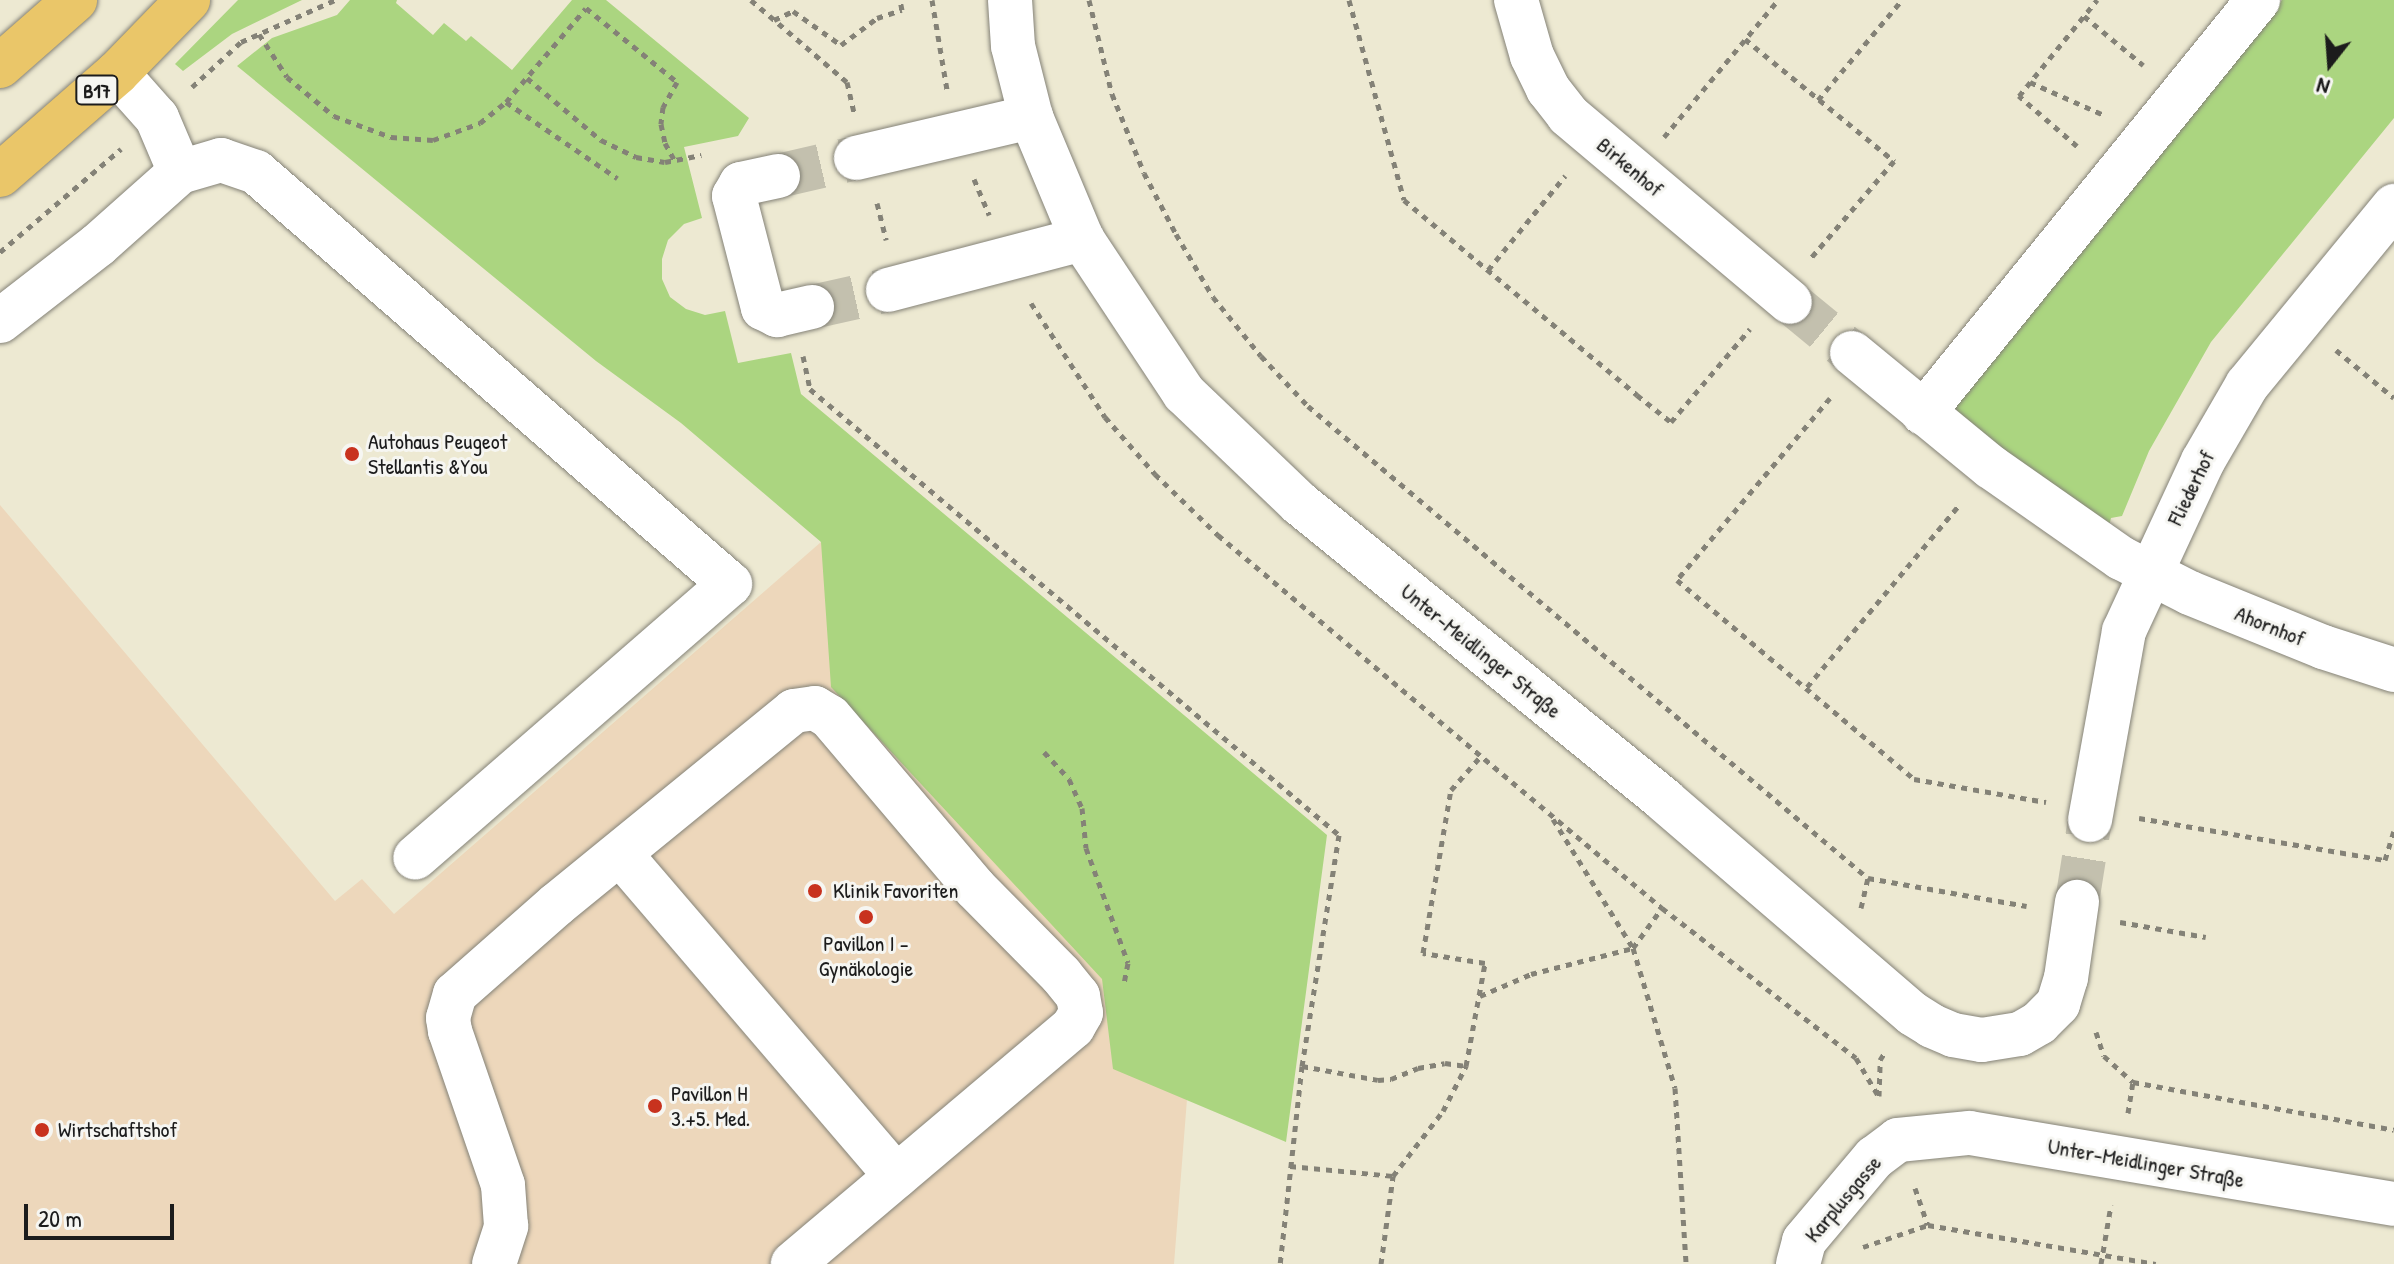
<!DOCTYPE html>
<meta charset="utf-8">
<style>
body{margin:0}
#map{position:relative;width:2394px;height:1264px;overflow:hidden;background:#ede9d2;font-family:"Patrick Hand",sans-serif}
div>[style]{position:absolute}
.built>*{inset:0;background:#edd7bb}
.green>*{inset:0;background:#abd580}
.minor-tunnel>*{height:44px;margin-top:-22px;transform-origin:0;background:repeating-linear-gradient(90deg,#c3c0ae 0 44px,transparent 0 66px)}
.path>*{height:5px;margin-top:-2.5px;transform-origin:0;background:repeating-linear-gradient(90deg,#848277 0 6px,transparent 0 12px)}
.roads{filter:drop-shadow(0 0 2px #848277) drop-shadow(0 0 2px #848277)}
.minor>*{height:44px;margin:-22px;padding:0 22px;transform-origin:22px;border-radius:22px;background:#fff}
.major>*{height:44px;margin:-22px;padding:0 22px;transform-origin:22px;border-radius:22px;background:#eac669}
.dots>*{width:22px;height:22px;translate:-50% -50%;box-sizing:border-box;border:4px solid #f6f6f2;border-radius:50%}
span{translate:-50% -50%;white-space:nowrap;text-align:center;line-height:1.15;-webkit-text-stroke:6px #f6f6f2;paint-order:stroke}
.shield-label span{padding:2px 6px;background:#f6f6f2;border:2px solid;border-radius:6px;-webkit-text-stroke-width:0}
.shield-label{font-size:20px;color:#1c1c1c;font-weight:700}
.street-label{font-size:22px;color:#1c1c1c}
.poi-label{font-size:22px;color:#1c1c1c}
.left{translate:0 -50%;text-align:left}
.north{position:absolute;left:2290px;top:24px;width:80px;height:80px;-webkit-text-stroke:6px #f6f6f2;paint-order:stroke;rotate:197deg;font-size:22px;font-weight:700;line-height:32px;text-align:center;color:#1c1c1c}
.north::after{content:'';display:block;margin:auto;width:28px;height:36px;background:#1c1c1c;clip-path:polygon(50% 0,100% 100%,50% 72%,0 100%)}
.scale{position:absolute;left:24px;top:1204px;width:150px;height:36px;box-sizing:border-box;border:4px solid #1c1c1c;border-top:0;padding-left:10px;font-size:24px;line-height:28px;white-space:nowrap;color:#1c1c1c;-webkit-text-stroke:6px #f6f6f2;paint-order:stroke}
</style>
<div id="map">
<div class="built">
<div style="clip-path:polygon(0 505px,335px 901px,362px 879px,394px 914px,821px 542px,1195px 998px,1174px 1264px,0 1264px)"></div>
</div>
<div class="green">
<div style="clip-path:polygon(238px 0,302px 0,232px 34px,183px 71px,175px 64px)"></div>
<div style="clip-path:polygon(350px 0,397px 0,396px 3px,433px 35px,444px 23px,466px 41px,471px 36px,512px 70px,572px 0,606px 0,749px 118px,738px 136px,684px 147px,702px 218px,684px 224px,668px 240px,662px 259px,662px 279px,670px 297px,686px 309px,705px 315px,725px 311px,738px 363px,791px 353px,801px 394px,1327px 835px,1286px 1142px,1113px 1069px,1102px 979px,831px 687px,821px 542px,681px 423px,596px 361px,237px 66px,272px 38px,337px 15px)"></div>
<div style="clip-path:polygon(2282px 0,2394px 0,2394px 118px,2211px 342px,2149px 451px,2122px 516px,2111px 518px,2109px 526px,1962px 421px,1953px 407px,1954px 391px)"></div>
</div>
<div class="minor-tunnel">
<div style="left:778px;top:176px;width:80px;rotate:-13deg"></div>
<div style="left:1790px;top:302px;width:80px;rotate:39.4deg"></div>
<div style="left:812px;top:307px;width:78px;rotate:-12.6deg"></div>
<div style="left:2077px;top:902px;width:83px;rotate:-81deg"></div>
</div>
<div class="path">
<div style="left:751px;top:0;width:126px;rotate:40.5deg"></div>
<div style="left:847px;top:82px;width:31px;rotate:77deg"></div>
<div style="left:932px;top:0;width:91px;rotate:80.5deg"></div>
<div style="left:1089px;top:0;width:97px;rotate:76.3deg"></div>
<div style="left:1112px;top:94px;width:85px;rotate:67.9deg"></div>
<div style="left:1144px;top:173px;width:69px;rotate:62.3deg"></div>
<div style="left:1176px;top:234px;width:73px;rotate:59.6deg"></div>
<div style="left:1213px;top:297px;width:76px;rotate:50.9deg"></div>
<div style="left:1261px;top:356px;width:69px;rotate:46.8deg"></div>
<div style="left:1308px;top:406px;width:732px;rotate:40.13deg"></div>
<div style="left:1868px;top:878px;width:161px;rotate:10deg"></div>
<div style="left:1349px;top:0;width:207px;rotate:74.6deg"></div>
<div style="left:1404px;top:200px;width:304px;rotate:39.9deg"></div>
<div style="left:1637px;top:395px;width:43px;rotate:38.5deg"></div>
<div style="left:1671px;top:422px;width:122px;rotate:-49.7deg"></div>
<div style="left:2084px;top:16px;width:77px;rotate:39.7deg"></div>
<div style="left:774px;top:20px;width:21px;rotate:-25deg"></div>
<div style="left:793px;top:11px;width:59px;rotate:35.3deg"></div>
<div style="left:841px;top:45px;width:45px;rotate:-36.9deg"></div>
<div style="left:877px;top:18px;width:26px;rotate:-18deg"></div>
<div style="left:902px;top:10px;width:10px;rotate:-101deg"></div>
<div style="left:259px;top:34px;width:51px;rotate:56.9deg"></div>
<div style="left:287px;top:77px;width:61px;rotate:39.7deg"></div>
<div style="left:334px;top:116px;width:61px;rotate:20.2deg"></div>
<div style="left:391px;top:137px;width:42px;rotate:4.1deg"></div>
<div style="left:433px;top:140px;width:50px;rotate:-19.9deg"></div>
<div style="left:480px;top:123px;width:33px;rotate:-39deg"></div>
<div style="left:506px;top:102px;width:123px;rotate:-49.6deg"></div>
<div style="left:586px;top:8px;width:117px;rotate:39.1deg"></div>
<div style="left:677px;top:82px;width:29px;rotate:119deg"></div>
<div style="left:663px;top:107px;width:17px;rotate:97deg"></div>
<div style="left:661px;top:124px;width:19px;rotate:78deg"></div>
<div style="left:665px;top:143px;width:21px;rotate:61deg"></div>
<div style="left:1745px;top:39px;width:193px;rotate:39.3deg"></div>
<div style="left:1894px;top:161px;width:128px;rotate:130.6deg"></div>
<div style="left:527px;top:78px;width:97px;rotate:40deg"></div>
<div style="left:601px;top:140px;width:39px;rotate:26deg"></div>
<div style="left:636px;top:157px;width:29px;rotate:10deg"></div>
<div style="left:665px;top:162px;width:37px;rotate:-11deg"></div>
<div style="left:2030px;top:82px;width:81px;rotate:24deg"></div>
<div style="left:192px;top:87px;width:67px;rotate:-42.6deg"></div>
<div style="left:241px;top:42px;width:103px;rotate:-24.1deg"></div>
<div style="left:1818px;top:100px;width:131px;rotate:-50deg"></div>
<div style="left:506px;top:102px;width:135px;rotate:34.4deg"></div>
<div style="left:1664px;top:137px;width:178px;rotate:-50.2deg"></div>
<div style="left:2077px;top:146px;width:77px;rotate:-139.2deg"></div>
<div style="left:2019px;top:96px;width:124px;rotate:-50.9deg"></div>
<div style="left:974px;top:179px;width:39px;rotate:67deg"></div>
<div style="left:877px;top:203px;width:38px;rotate:76deg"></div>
<div style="left:0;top:252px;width:159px;rotate:-40.4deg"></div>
<div style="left:1488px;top:270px;width:122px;rotate:-50.7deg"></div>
<div style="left:1031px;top:303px;width:136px;rotate:57deg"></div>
<div style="left:1105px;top:417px;width:76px;rotate:48.7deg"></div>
<div style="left:1155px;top:474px;width:88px;rotate:44.1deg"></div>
<div style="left:1218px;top:535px;width:580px;rotate:40.03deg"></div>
<div style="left:1662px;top:908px;width:245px;rotate:37.7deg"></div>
<div style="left:1856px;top:1058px;width:45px;rotate:59.5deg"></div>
<div style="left:2336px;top:350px;width:75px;rotate:39.6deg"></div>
<div style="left:803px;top:356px;width:34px;rotate:78deg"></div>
<div style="left:810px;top:389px;width:692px;rotate:40.13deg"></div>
<div style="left:1339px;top:835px;width:234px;rotate:99.1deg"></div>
<div style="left:1302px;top:1066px;width:199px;rotate:96.3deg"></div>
<div style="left:1830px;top:398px;width:238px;rotate:130.1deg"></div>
<div style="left:1677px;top:580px;width:309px;rotate:40deg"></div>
<div style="left:1914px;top:779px;width:134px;rotate:9.9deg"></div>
<div style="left:1807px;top:687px;width:239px;rotate:-50.1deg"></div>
<div style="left:1044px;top:752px;width:37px;rotate:47deg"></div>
<div style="left:1069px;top:779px;width:32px;rotate:66deg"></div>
<div style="left:1082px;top:808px;width:40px;rotate:84.3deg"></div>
<div style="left:1086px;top:848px;width:122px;rotate:69.9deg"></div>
<div style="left:1128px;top:963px;width:20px;rotate:101deg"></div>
<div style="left:2139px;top:818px;width:250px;rotate:9.7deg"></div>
<div style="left:2385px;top:860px;width:30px;rotate:-73deg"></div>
<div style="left:1553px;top:819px;width:152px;rotate:58.2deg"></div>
<div style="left:1633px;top:948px;width:146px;rotate:73.3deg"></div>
<div style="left:1675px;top:1088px;width:176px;rotate:86.4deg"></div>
<div style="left:1861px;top:908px;width:31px;rotate:-77deg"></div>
<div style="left:2120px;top:922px;width:87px;rotate:9.9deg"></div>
<div style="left:1480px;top:996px;width:56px;rotate:-23.3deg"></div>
<div style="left:1531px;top:974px;width:105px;rotate:-14.3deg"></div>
<div style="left:1633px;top:948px;width:49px;rotate:-54.1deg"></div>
<div style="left:2096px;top:1032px;width:25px;rotate:72deg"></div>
<div style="left:2104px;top:1056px;width:39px;rotate:42deg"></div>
<div style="left:2133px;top:1082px;width:265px;rotate:10.4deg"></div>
<div style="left:1302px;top:1066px;width:77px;rotate:10.4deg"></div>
<div style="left:1378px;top:1080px;width:13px;rotate:-4deg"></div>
<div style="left:1391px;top:1079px;width:29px;rotate:-22deg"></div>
<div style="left:1418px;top:1068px;width:27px;rotate:-10deg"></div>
<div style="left:1445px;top:1063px;width:21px;rotate:8deg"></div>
<div style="left:1879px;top:1096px;width:36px;rotate:-88deg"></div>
<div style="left:1880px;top:1060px;width:9px;rotate:-58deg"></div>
<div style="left:2128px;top:1113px;width:31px;rotate:-81deg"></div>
<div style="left:1290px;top:1166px;width:103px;rotate:5.5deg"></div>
<div style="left:1393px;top:1176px;width:82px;rotate:-52.4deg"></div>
<div style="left:1443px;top:1111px;width:51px;rotate:-62.9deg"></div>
<div style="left:1466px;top:1066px;width:105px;rotate:-79.5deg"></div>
<div style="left:1485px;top:963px;width:63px;rotate:-170.8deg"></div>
<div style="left:1423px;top:953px;width:165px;rotate:-80.3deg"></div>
<div style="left:1451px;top:790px;width:45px;rotate:-48.6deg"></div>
<div style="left:1915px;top:1188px;width:39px;rotate:71deg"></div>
<div style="left:1928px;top:1225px;width:231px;rotate:9.7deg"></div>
<div style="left:1863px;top:1247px;width:69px;rotate:-18.7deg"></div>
<div style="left:1381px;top:1264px;width:89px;rotate:-82.2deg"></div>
<div style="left:2101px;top:1264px;width:60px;rotate:-80.4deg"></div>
</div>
<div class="roads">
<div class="minor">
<div style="left:1010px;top:0;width:46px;rotate:86.3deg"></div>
<div style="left:1013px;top:46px;width:73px;rotate:75.8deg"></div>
<div style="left:1031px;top:117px;width:132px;rotate:67.3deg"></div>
<div style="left:1082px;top:239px;width:185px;rotate:56.5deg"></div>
<div style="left:1184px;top:393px;width:159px;rotate:43.7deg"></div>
<div style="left:1299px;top:503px;width:471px;rotate:39.1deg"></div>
<div style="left:1664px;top:800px;width:328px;rotate:40.7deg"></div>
<div style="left:1913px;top:1014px;width:22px;rotate:32deg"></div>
<div style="left:1932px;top:1026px;width:23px;rotate:23deg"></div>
<div style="left:1953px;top:1035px;width:29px;rotate:10deg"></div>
<div style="left:1982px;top:1040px;width:38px;rotate:-9deg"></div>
<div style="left:2020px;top:1034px;width:22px;rotate:-30deg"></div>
<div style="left:2039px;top:1023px;width:27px;rotate:-45deg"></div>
<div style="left:2058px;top:1004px;width:27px;rotate:-73deg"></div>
<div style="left:2066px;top:978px;width:77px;rotate:-81.8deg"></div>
<div style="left:1516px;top:0;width:58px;rotate:74.1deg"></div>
<div style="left:1532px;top:56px;width:37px;rotate:64deg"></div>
<div style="left:1548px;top:89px;width:33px;rotate:52deg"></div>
<div style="left:1568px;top:115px;width:290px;rotate:40.1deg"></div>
<div style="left:856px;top:158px;width:180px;rotate:-13.2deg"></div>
<div style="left:180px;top:172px;width:43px;rotate:-16.3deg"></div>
<div style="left:221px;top:160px;width:37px;rotate:19deg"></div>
<div style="left:256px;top:172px;width:628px;rotate:41deg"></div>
<div style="left:730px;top:584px;width:417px;rotate:139deg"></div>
<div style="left:778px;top:176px;width:38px;rotate:168deg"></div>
<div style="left:741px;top:184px;width:14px;rotate:120deg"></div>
<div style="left:734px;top:196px;width:116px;rotate:75.5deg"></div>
<div style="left:763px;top:308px;width:16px;rotate:27deg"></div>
<div style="left:777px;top:315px;width:36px;rotate:-13deg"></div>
<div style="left:888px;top:290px;width:201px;rotate:-14.7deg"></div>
<div style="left:0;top:321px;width:124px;rotate:-37.8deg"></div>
<div style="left:98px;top:245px;width:110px;rotate:-41.7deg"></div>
<div style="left:180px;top:172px;width:59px;rotate:-113.1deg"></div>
<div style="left:157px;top:118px;width:60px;rotate:-131.6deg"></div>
<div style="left:1852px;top:353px;width:180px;rotate:39.4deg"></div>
<div style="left:1991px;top:467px;width:159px;rotate:35deg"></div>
<div style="left:2121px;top:558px;width:77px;rotate:26.9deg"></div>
<div style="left:2190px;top:593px;width:144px;rotate:22.1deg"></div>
<div style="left:2323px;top:647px;width:75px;rotate:17.9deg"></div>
<div style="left:1923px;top:413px;width:532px;rotate:-50.95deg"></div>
<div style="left:2090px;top:820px;width:192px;rotate:-79.8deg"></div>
<div style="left:2124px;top:631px;width:187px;rotate:-65.1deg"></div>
<div style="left:2203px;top:461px;width:88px;rotate:-59.9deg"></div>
<div style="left:2247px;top:385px;width:232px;rotate:-50.6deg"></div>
<div style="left:621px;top:855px;width:423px;rotate:49.4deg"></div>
<div style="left:494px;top:1264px;width:40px;rotate:-72deg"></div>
<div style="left:506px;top:1226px;width:41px;rotate:-94.2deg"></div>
<div style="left:503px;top:1185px;width:163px;rotate:-109deg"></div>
<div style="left:450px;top:1031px;width:13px;rotate:-99deg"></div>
<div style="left:448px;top:1018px;width:25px;rotate:-74deg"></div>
<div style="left:455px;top:994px;width:135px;rotate:-41.4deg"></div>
<div style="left:556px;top:905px;width:307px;rotate:-39.2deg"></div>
<div style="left:794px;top:711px;width:21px;rotate:-8deg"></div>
<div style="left:815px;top:708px;width:17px;rotate:31deg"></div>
<div style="left:830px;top:717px;width:224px;rotate:49.7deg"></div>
<div style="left:975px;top:888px;width:122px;rotate:45.3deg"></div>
<div style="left:1061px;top:975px;width:27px;rotate:51deg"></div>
<div style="left:1078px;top:996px;width:17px;rotate:80deg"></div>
<div style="left:1081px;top:1013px;width:16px;rotate:120deg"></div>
<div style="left:1073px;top:1027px;width:367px;rotate:139.8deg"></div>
<div style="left:1798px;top:1264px;width:24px;rotate:-75deg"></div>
<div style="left:1804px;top:1241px;width:109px;rotate:-49.9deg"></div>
<div style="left:1874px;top:1158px;width:30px;rotate:-37deg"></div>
<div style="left:1898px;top:1140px;width:72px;rotate:-5.6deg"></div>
<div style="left:1970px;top:1133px;width:430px;rotate:9.5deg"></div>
</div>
<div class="major">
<div style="left:0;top:66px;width:100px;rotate:-41.3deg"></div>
<div style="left:0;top:175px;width:155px;rotate:-41.1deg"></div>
<div style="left:117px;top:73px;width:102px;rotate:-45.8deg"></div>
</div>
</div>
<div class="dots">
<div style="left:352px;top:454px;background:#c8321e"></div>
<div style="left:815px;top:891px;background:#c8321e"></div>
<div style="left:866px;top:917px;background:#c8321e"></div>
<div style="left:655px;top:1106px;background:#c8321e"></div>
<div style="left:42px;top:1130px;background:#c8321e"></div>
</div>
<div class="shield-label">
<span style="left:97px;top:90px">B17</span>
</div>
<div class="street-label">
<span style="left:1630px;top:167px;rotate:40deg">Birkenhof</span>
<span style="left:2191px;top:488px;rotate:-64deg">Fliederhof</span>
<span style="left:2270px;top:626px;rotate:22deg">Ahornhof</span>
<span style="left:1481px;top:651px;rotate:39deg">Unter-Meidlinger Straße</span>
<span style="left:2146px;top:1163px;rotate:10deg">Unter-Meidlinger Straße</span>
<span style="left:1843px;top:1199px;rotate:-50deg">Karplusgasse</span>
</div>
<div class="poi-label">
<span class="left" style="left:368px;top:454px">Autohaus Peugeot<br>Stellantis &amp;You</span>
<span class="left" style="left:833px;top:891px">Klinik Favoriten</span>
<span style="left:866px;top:956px">Pavillon I -<br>Gynäkologie</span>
<span class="left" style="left:671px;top:1106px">Pavillon H<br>3.+5. Med.</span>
<span class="left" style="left:58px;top:1130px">Wirtschaftshof</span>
</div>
<div class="north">N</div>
<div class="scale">20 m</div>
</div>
